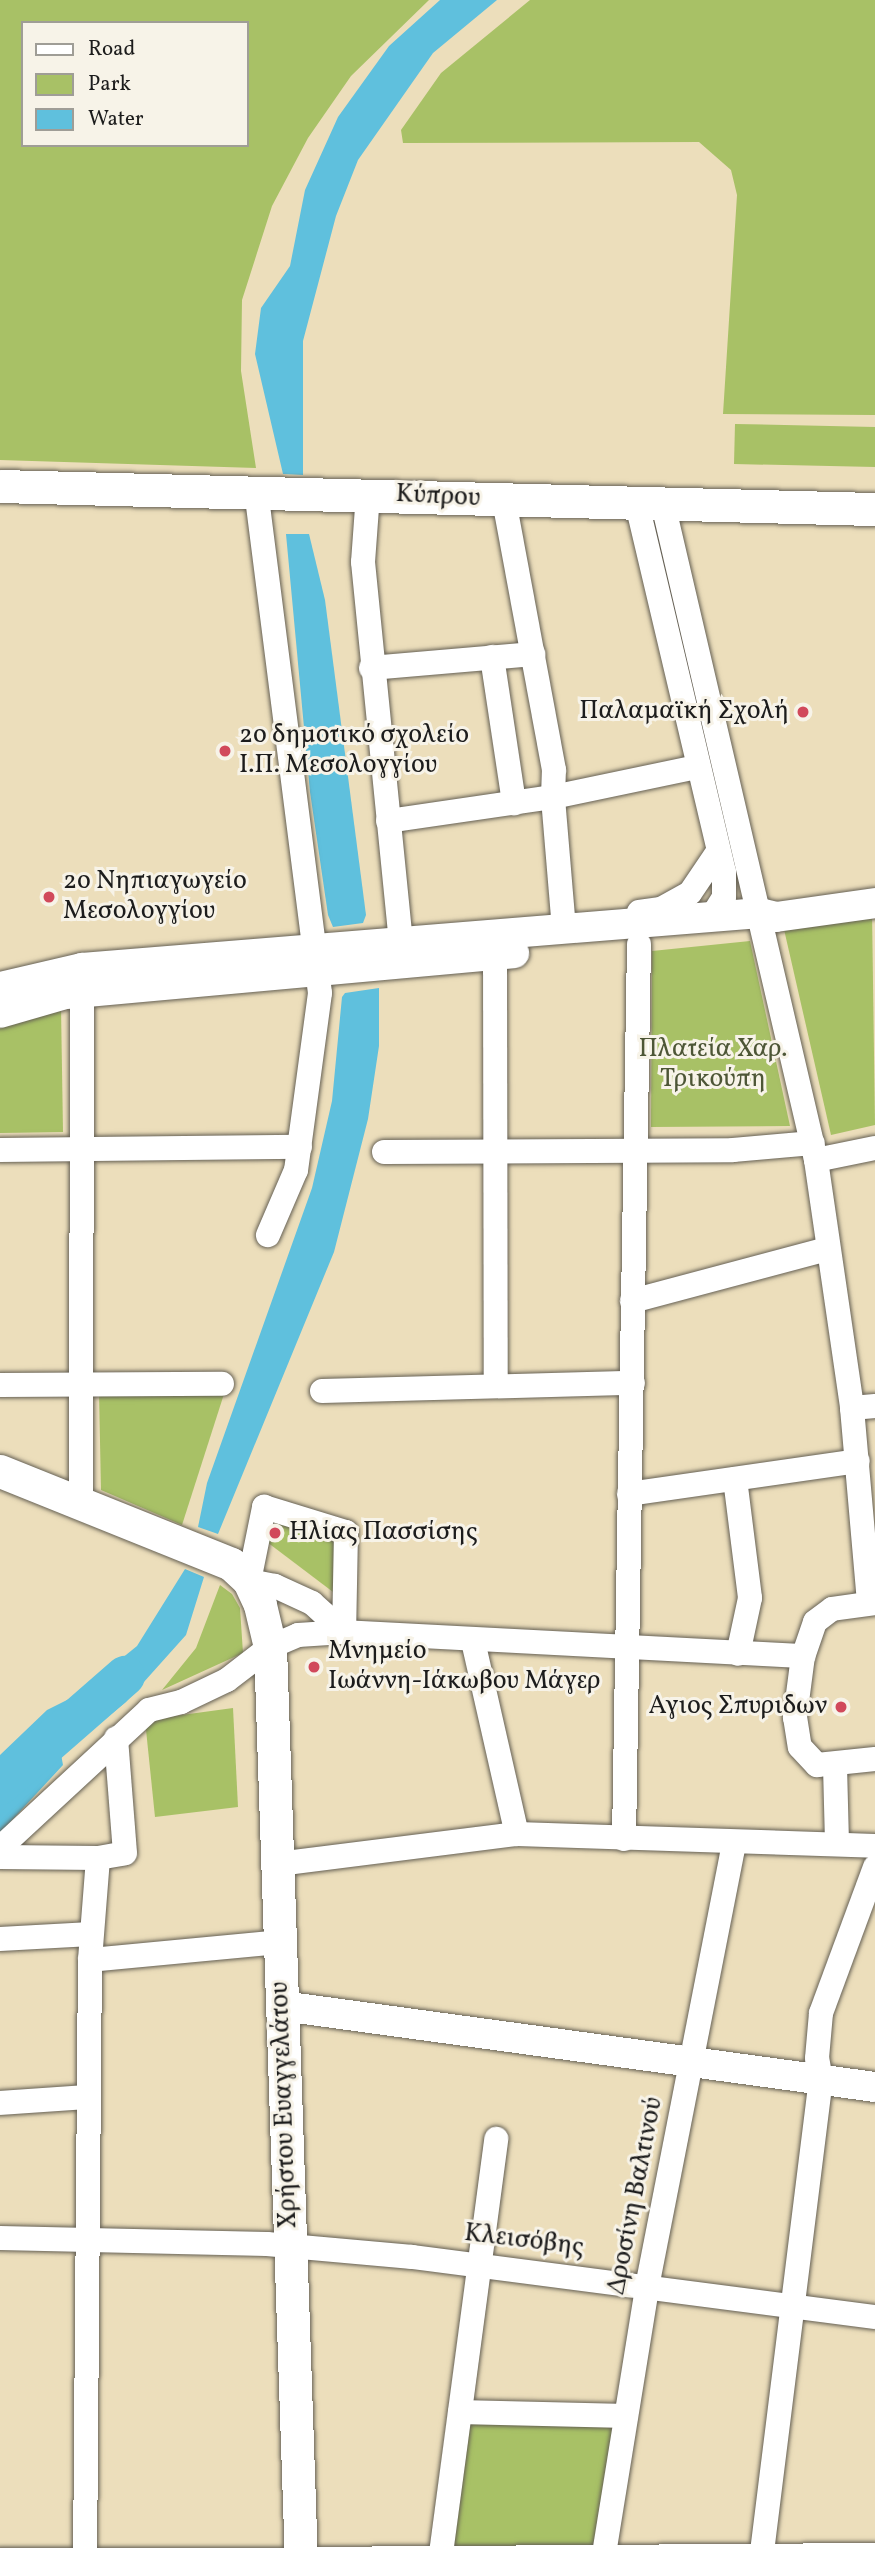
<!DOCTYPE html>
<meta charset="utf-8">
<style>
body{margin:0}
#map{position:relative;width:875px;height:2567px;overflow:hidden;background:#ecdebb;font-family:Vollkorn,serif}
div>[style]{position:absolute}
.green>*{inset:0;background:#a8c166}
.water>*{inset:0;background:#5fc0dd}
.river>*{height:40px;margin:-20px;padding:0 20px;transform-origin:20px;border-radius:20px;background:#5fc0dd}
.roads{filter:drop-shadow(0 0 2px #656054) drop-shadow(0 0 2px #656054)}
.minor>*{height:24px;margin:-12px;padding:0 12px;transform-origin:12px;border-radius:12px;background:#fff}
.tertiary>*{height:30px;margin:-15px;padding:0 15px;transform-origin:15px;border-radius:15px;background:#fff}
.secondary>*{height:33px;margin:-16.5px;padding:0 16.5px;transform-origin:16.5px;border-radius:16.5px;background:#fff}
.dots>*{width:19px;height:19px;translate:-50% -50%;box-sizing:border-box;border:4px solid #f7f3e8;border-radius:50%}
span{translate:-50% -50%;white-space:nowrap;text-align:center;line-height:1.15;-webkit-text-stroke:6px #f7f3e8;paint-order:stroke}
.street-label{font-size:26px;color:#1c1c1c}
.poi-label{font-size:26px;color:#1c1c1c}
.right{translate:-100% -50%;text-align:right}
.left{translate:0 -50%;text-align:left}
.park-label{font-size:26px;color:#4d5636}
.legend{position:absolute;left:21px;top:21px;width:228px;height:126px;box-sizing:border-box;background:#f7f3e8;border:2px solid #9f9d96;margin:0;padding:9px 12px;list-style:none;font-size:21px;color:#1c1c1c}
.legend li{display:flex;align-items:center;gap:14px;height:35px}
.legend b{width:35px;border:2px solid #9f9d96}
</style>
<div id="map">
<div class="green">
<div style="clip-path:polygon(evenodd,0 0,429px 0,351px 76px,308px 138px,272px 206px,242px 300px,241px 371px,256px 468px,0 460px,0 0,23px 23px,247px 23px,247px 145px,23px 145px,23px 23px)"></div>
<div style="clip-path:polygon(530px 0,875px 0,875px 415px,723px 414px,737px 195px,731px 170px,699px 142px,403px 143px,401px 130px,441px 73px)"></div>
<div style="clip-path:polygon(735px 424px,875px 427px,875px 467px,734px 464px)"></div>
<div style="clip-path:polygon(872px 911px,875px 1125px,831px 1135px,783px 925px)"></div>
<div style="clip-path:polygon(750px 941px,790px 1126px,651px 1127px,652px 951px)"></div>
<div style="clip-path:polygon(61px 1007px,63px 1132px,0 1133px,0 1023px)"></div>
<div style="clip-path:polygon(99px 1392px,224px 1394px,182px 1525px,101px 1490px)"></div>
<div style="clip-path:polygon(270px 1518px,337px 1543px,337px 1595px,263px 1539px)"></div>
<div style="clip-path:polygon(220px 1585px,232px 1594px,240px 1608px,243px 1653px,162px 1690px,196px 1648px)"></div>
<div style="clip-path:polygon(233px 1708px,238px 1807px,155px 1817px,145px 1720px)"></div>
<div style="clip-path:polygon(460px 2412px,626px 2416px,603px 2560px,440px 2561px)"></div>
</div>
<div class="water">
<div style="clip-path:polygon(440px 0,497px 0,433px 53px,358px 160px,336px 216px,303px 341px,303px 475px,283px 474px,255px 354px,261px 308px,290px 266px,305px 190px,338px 117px,389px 46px)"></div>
<div style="clip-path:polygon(286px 534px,309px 534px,325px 600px,366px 915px,363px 923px,333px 927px,328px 915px,310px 792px)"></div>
<div style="clip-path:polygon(379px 988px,379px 1046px,368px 1119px,334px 1252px,218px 1534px,198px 1527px,207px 1483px,312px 1188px,332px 1101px,342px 997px,345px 993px)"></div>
<div style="clip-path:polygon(185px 1569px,204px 1577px,186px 1635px,126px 1702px,94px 1728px,90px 1722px,73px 1725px,77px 1738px,66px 1743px,59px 1726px,86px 1714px,73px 1698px,137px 1646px)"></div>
<div style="clip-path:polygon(69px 1699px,71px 1711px,55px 1721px,63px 1765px,0 1833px,0 1755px,47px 1710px)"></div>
</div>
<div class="river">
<div style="left:0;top:1785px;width:166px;rotate:-41.1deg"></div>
</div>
<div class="roads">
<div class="minor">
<div style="left:256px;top:490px;width:507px;rotate:82.75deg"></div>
<div style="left:320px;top:993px;width:179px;rotate:97.7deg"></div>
<div style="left:296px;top:1170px;width:71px;rotate:113.3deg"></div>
<div style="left:368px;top:494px;width:68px;rotate:94.2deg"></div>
<div style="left:363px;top:562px;width:400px;rotate:84.3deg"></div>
<div style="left:637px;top:504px;width:378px;rotate:76.7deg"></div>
<div style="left:724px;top:872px;width:25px;rotate:90deg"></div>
<div style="left:724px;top:897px;width:26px;rotate:122deg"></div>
<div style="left:663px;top:504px;width:674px;rotate:76.87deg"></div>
<div style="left:816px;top:1160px;width:251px;rotate:81.7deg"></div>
<div style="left:852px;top:1408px;width:194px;rotate:85deg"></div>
<div style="left:492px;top:657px;width:148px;rotate:81.4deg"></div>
<div style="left:371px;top:668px;width:163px;rotate:-4.9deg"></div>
<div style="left:388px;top:821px;width:167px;rotate:-8.3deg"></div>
<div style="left:553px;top:797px;width:27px;rotate:-88deg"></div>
<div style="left:554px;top:770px;width:275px;rotate:-100.5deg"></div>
<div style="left:639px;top:912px;width:22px;rotate:-8deg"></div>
<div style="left:661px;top:909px;width:33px;rotate:-29deg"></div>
<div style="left:690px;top:893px;width:48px;rotate:-56deg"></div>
<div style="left:564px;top:929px;width:132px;rotate:-94.8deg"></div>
<div style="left:553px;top:797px;width:147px;rotate:-11.8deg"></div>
<div style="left:495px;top:955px;width:429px;rotate:89.9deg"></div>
<div style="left:0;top:1150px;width:300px;rotate:-0.6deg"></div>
<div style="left:384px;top:1152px;width:349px;rotate:-0.3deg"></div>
<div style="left:733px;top:1150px;width:80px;rotate:-5deg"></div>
<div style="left:816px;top:1160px;width:60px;rotate:-11.5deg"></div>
<div style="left:632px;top:1301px;width:203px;rotate:-14.9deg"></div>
<div style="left:0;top:1385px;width:222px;rotate:-0.3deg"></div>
<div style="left:322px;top:1391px;width:311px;rotate:-1.5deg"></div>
<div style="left:852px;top:1408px;width:23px;rotate:-5deg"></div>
<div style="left:735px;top:1479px;width:120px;rotate:82.8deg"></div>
<div style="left:750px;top:1598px;width:57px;rotate:102.1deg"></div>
<div style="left:629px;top:1494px;width:231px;rotate:-8.2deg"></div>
<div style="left:81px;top:1504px;width:511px;rotate:-89.89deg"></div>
<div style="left:264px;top:1507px;width:86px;rotate:17deg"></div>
<div style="left:346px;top:1532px;width:100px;rotate:91.1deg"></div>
<div style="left:344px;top:1632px;width:43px;rotate:-137.8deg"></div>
<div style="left:312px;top:1603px;width:41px;rotate:-155.3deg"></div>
<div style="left:275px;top:1586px;width:26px;rotate:-169deg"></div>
<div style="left:249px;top:1581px;width:76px;rotate:-78.5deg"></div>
<div style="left:875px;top:1603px;width:43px;rotate:172.1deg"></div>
<div style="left:832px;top:1609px;width:21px;rotate:143deg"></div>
<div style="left:815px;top:1622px;width:36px;rotate:109deg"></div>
<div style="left:803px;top:1656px;width:62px;rotate:97.5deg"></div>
<div style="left:795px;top:1717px;width:30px;rotate:81deg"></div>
<div style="left:800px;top:1747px;width:25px;rotate:47deg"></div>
<div style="left:817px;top:1765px;width:58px;rotate:-5.9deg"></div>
<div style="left:473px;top:1641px;width:198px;rotate:77.2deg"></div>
<div style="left:835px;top:1766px;width:78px;rotate:88.5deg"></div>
<div style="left:624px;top:1839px;width:895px;rotate:-89.04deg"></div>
<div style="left:0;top:1848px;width:203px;rotate:-42.8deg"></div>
<div style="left:149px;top:1710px;width:33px;rotate:-14deg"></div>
<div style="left:181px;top:1702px;width:51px;rotate:-25.6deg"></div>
<div style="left:227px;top:1680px;width:54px;rotate:-37.5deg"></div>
<div style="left:270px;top:1647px;width:30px;rotate:-23deg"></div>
<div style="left:298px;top:1635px;width:46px;rotate:-3.7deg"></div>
<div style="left:344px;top:1632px;width:460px;rotate:3deg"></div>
<div style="left:0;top:1857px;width:98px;rotate:0.6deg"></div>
<div style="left:278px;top:1864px;width:241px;rotate:-7.2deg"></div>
<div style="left:517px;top:1834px;width:358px;rotate:1.9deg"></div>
<div style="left:0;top:1939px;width:91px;rotate:-3.1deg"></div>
<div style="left:90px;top:1960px;width:102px;rotate:-85.5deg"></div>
<div style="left:98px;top:1858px;width:27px;rotate:-10deg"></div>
<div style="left:125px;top:1853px;width:115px;rotate:-94.5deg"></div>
<div style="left:0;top:2103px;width:86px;rotate:-4deg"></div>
<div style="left:0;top:2238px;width:267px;rotate:1.3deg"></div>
<div style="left:267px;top:2244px;width:146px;rotate:5.1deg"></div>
<div style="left:412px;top:2257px;width:467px;rotate:7.4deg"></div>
<div style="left:460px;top:2412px;width:166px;rotate:1.4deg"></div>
<div style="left:603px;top:2560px;width:277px;rotate:-80.8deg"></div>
<div style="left:647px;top:2287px;width:451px;rotate:-78.9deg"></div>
<div style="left:761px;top:2560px;width:484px;rotate:-82.9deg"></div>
<div style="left:821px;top:2080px;width:22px;rotate:-100deg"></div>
<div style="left:817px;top:2058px;width:45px;rotate:-84.9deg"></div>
<div style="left:821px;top:2013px;width:156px;rotate:-69.7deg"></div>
<div style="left:440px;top:2561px;width:426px;rotate:-82.4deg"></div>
<div style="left:85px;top:2564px;width:604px;rotate:-89.53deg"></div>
<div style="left:90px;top:1960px;width:191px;rotate:-5.4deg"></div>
</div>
<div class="tertiary">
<div style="left:0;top:987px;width:84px;rotate:-13deg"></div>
<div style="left:82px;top:968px;width:680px;rotate:-4.64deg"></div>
<div style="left:760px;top:913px;width:16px;rotate:14deg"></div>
<div style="left:776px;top:917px;width:100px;rotate:-8deg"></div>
<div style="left:0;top:1013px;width:69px;rotate:-16.1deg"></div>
<div style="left:66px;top:994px;width:450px;rotate:-5.2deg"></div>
<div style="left:282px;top:2006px;width:599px;rotate:7.78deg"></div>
<div style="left:0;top:2563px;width:301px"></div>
<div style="left:301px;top:2563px;width:4px;rotate:90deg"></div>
</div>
<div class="secondary">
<div style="left:0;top:486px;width:875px;rotate:1.51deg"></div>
<div style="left:0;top:1471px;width:249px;rotate:21.9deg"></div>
<div style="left:231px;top:1564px;width:25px;rotate:43deg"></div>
<div style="left:249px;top:1581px;width:26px;rotate:65deg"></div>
<div style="left:260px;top:1605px;width:43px;rotate:76.6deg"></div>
<div style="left:270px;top:1647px;width:917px;rotate:88.06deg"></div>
<div style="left:301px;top:2563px;width:574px;rotate:-0.4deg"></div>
</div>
</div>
<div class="dots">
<div style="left:803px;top:712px;background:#d1495b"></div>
<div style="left:225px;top:751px;background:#d1495b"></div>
<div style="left:49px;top:897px;background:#d1495b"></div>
<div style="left:275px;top:1533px;background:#d1495b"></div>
<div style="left:314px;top:1667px;background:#d1495b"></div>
<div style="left:841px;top:1707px;background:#d1495b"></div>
</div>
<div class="street-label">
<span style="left:438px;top:497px;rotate:3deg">Κύπρου</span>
<span style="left:285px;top:2105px;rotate:-92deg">Χρήστου Ευαγγελάτου</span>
<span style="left:636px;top:2196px;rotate:-79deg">Δροσίνη Βαλτινού</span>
<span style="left:524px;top:2241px;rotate:7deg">Κλεισόβης</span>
</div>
<div class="poi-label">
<span class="right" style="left:789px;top:712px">Παλαμαϊκή Σχολή</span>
<span class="left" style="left:239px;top:751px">2ο δημοτικό σχολείο<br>Ι.Π. Μεσολογγίου</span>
<span class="left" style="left:63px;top:897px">2ο Νηπιαγωγείο<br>Μεσολογγίου</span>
<span class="left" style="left:289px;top:1533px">Ηλίας Πασσίσης</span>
<span class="left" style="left:328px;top:1667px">Μνημείο<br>Ιωάννη-Ιάκωβου Μάγερ</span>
<span class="right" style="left:827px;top:1707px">Αγιος Σπυριδων</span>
</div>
<div class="park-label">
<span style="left:713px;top:1065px">Πλατεία Χαρ.<br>Τρικούπη</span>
</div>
<ul class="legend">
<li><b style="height:9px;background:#fff"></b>Road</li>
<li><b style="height:19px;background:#a8c166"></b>Park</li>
<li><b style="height:19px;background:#5fc0dd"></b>Water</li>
</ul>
</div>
